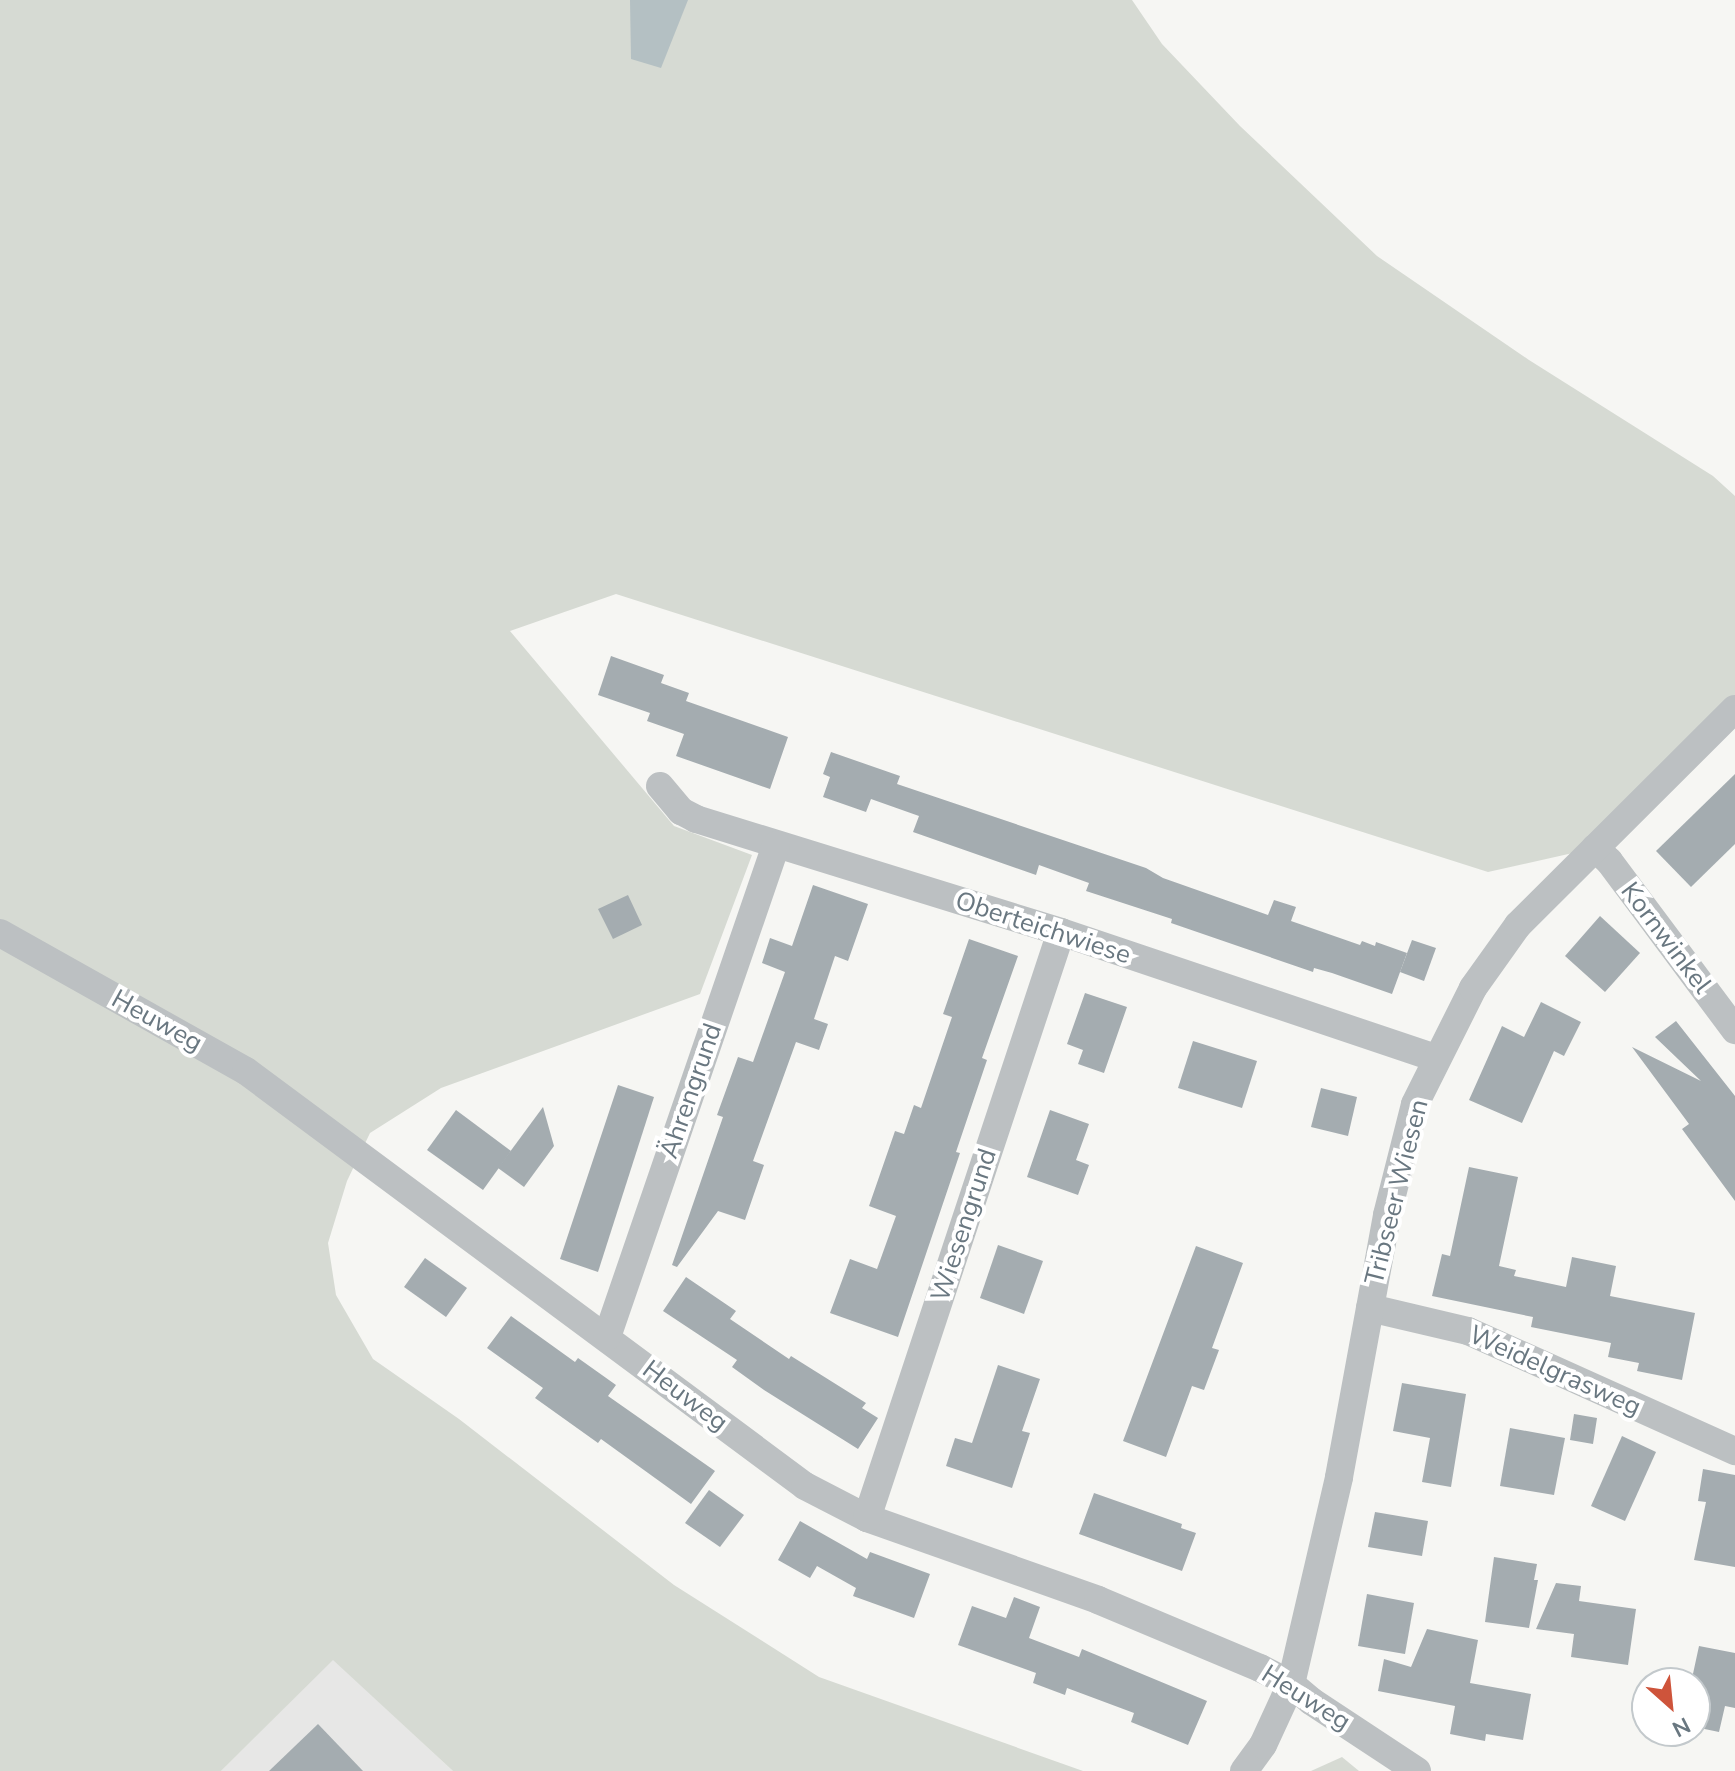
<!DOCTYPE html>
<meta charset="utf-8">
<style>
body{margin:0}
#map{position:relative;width:1735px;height:1771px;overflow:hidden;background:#f6f6f3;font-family:"Nunito Sans",sans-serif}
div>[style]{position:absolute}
.built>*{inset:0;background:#e7e7e6}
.green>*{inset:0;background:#d6dad3}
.water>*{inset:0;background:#b4c0c3}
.building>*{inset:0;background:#a4acb0}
.street>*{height:28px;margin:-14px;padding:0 14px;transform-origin:14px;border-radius:14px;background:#bcc0c2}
span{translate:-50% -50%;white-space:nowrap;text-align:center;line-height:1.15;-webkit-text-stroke:8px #fff;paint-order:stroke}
.street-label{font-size:26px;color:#697780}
.north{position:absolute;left:1631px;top:1667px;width:80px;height:80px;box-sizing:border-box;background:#fff;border:2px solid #c3c9cc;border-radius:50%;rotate:153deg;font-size:22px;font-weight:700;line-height:32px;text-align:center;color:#697780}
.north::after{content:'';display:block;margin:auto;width:28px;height:36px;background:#ce543b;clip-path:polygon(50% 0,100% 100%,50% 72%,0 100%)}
</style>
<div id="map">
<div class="built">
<div style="clip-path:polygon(333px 1659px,453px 1771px,221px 1771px)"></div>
</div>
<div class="green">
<div style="clip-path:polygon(0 0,1132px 0,1162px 44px,1240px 126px,1377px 256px,1529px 360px,1713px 476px,1735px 496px,1735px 709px,1595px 848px,1488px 872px,616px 594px,510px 631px,674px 826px,752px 855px,700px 994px,441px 1088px,370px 1133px,347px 1181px,328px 1243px,336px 1295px,373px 1359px,459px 1419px,674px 1585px,819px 1677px,1083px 1771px,453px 1771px,333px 1660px,221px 1771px,0 1771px)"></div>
<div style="clip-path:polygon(1342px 1757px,1359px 1771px,1311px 1771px)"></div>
</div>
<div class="water">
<div style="clip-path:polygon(630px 0,688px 0,661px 68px,631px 59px)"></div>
</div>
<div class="building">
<div style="clip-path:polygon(611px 656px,664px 675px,661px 683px,689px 693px,686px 701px,788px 737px,770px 789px,676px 756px,684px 734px,647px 721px,650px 713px,598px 695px)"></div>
<div style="clip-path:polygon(831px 752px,900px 776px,897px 784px,1146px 868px,1163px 878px,1268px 915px,1274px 900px,1296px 907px,1291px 921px,1360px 945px,1362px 941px,1375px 946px,1376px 942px,1407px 953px,1392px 994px,1332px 973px,1314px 968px,1313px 972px,1171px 923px,1172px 919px,1086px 891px,1089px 883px,1039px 865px,1036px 875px,913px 832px,919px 816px,871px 799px,866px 812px,823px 797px,830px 777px,823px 774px)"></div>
<div style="clip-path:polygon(1735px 774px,1735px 844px,1691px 887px,1656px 851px)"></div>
<div style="clip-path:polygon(813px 885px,868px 904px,848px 961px,835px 956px,814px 1019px,828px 1024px,819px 1050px,796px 1042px,753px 1161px,764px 1165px,745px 1220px,718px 1211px,677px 1267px,672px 1265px,723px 1117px,717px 1115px,738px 1057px,753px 1062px,785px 972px,762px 963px,770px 938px,792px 946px)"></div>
<div style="clip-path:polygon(628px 895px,642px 925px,613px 939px,598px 909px)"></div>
<div style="clip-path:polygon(1600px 916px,1640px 953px,1605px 992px,1565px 956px)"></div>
<div style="clip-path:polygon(969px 939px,1018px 956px,982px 1058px,987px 1060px,956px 1152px,960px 1153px,898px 1337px,830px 1313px,850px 1259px,877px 1269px,896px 1216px,869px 1206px,895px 1131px,904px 1134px,914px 1105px,921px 1108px,952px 1017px,943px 1014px)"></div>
<div style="clip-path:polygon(1412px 940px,1436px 948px,1424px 981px,1400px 972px)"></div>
<div style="clip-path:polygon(1085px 993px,1127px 1007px,1104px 1073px,1078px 1064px,1083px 1050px,1067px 1044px)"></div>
<div style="clip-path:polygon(1541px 1002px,1581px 1022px,1564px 1056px,1554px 1051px,1522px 1123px,1469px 1100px,1502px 1026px,1524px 1037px)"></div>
<div style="clip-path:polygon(1676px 1021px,1735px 1096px,1735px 1201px,1682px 1129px,1689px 1124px,1632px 1047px,1701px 1081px,1655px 1037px)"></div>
<div style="clip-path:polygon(1193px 1041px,1257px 1061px,1242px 1108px,1178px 1088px)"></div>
<div style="clip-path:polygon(618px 1085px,654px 1097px,598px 1272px,560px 1259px)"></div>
<div style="clip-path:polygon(1321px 1088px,1357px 1097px,1348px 1136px,1311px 1127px)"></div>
<div style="clip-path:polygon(543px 1107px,554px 1146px,524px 1187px,498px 1168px)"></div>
<div style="clip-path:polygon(456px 1110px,511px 1151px,483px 1190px,427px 1150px)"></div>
<div style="clip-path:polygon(1050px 1110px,1089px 1124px,1076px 1160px,1089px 1165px,1078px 1195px,1027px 1177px)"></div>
<div style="clip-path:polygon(1469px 1167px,1518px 1177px,1499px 1266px,1516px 1270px,1514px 1276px,1566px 1287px,1572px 1257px,1616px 1266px,1610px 1296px,1695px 1313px,1682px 1380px,1637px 1371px,1639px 1363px,1608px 1357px,1611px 1343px,1531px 1327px,1533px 1317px,1432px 1296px,1442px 1254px,1450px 1256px)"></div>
<div style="clip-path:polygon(998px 1245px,1043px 1261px,1024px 1314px,980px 1298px)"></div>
<div style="clip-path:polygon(1196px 1246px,1243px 1263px,1212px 1348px,1219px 1350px,1204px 1390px,1192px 1386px,1166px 1457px,1123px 1441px)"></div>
<div style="clip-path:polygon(425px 1258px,467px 1288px,446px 1317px,404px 1287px)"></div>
<div style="clip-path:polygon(686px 1277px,736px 1311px,730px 1319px,789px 1359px,791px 1356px,866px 1403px,862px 1408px,878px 1418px,858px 1449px,764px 1390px,732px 1367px,737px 1360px,663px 1311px)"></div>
<div style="clip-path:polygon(511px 1316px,575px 1362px,578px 1358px,616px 1385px,608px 1396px,715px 1471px,691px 1504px,601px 1439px,598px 1443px,535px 1398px,543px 1388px,487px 1348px)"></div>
<div style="clip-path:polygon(998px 1365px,1040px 1379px,1022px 1431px,1030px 1433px,1012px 1488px,946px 1466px,955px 1438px,972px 1443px)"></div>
<div style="clip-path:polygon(1402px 1383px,1466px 1394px,1451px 1487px,1422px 1482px,1430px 1438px,1393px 1431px)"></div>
<div style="clip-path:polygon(1574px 1414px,1597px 1418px,1593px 1444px,1570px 1440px)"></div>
<div style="clip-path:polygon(1510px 1428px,1565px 1438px,1554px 1495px,1500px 1486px)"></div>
<div style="clip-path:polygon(1622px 1436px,1656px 1452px,1625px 1521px,1591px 1506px)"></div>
<div style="clip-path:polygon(1703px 1469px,1735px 1475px,1735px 1567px,1694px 1560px,1706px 1502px,1698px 1501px)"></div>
<div style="clip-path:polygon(709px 1490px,744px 1515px,720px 1547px,685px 1523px)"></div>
<div style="clip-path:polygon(1094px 1493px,1182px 1524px,1181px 1528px,1196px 1533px,1182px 1571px,1079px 1534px)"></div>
<div style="clip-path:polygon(1375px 1512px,1428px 1521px,1422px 1556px,1368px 1547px)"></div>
<div style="clip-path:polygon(800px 1521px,867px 1559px,870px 1552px,930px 1574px,914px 1618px,853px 1596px,856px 1588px,817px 1566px,810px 1578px,778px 1560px)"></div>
<div style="clip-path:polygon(1494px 1557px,1537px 1564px,1534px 1580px,1538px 1580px,1529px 1628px,1485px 1622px)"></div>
<div style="clip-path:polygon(1556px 1583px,1581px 1586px,1579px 1601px,1636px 1609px,1628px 1665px,1571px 1657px,1574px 1634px,1536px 1629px)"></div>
<div style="clip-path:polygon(1367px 1594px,1414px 1603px,1405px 1654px,1358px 1646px)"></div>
<div style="clip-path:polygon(1014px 1597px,1040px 1607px,1029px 1638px,1079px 1657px,1082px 1649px,1207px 1701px,1188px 1745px,1131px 1722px,1134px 1713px,1067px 1688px,1065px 1695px,1033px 1683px,1036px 1673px,958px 1645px,972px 1606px,1006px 1618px)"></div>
<div style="clip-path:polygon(1427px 1629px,1478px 1640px,1470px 1683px,1531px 1694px,1523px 1740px,1486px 1734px,1485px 1741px,1450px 1734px,1455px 1706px,1378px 1691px,1384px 1659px,1411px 1667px)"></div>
<div style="clip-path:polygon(1699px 1646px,1735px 1653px,1735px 1708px,1725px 1706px,1719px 1732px,1695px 1727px,1695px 1683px,1691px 1683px)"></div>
<div style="clip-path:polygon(318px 1724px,363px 1771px,269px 1771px)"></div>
</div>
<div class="street">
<div style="left:660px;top:786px;width:33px;rotate:50deg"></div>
<div style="left:681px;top:811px;width:17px;rotate:28deg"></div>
<div style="left:696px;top:819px;width:382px;rotate:17.2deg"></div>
<div style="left:1061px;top:932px;width:396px;rotate:18.6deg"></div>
<div style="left:1595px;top:848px;width:19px;rotate:43deg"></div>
<div style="left:1609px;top:861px;width:211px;rotate:53.3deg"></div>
<div style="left:0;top:933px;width:282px;rotate:29.3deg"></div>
<div style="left:246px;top:1071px;width:696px;rotate:36.59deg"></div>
<div style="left:805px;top:1486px;width:70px;rotate:27.3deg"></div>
<div style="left:867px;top:1518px;width:245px;rotate:19.5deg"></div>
<div style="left:1098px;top:1600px;width:176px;rotate:22.8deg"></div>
<div style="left:1260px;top:1668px;width:35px;rotate:27deg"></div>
<div style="left:1291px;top:1684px;width:26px;rotate:40deg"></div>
<div style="left:1311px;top:1701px;width:127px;rotate:33.4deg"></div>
<div style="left:1370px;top:1308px;width:101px;rotate:13.2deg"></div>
<div style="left:1468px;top:1331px;width:293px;rotate:24.2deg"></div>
<div style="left:607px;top:1337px;width:520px;rotate:-71.04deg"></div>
<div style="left:867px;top:1518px;width:617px;rotate:-71.68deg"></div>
<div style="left:1244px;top:1771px;width:32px;rotate:-54deg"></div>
<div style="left:1263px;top:1745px;width:67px;rotate:-65.3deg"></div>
<div style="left:1291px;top:1684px;width:212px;rotate:-76.9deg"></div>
<div style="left:1339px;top:1477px;width:266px;rotate:-79.6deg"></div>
<div style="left:1387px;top:1215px;width:114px;rotate:-75.8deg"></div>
<div style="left:1415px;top:1104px;width:130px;rotate:-63.4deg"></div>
<div style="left:1473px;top:988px;width:77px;rotate:-54.5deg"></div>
<div style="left:1518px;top:925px;width:306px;rotate:-44.9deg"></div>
</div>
<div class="street-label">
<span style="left:1043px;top:928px;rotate:18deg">Oberteichwiese</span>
<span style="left:1666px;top:938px;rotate:53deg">Kornwinkel</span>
<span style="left:157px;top:1021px;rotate:29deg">Heuweg</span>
<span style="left:691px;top:1091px;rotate:-71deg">Ährengrund</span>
<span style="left:1397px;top:1192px;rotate:-76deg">Tribseer Wiesen</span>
<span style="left:964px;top:1225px;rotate:-72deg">Wiesengrund</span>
<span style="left:1555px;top:1371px;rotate:24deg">Weidelgrasweg</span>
<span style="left:685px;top:1396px;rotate:37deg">Heuweg</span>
<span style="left:1306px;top:1698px;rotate:32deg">Heuweg</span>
</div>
<div class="north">N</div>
</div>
